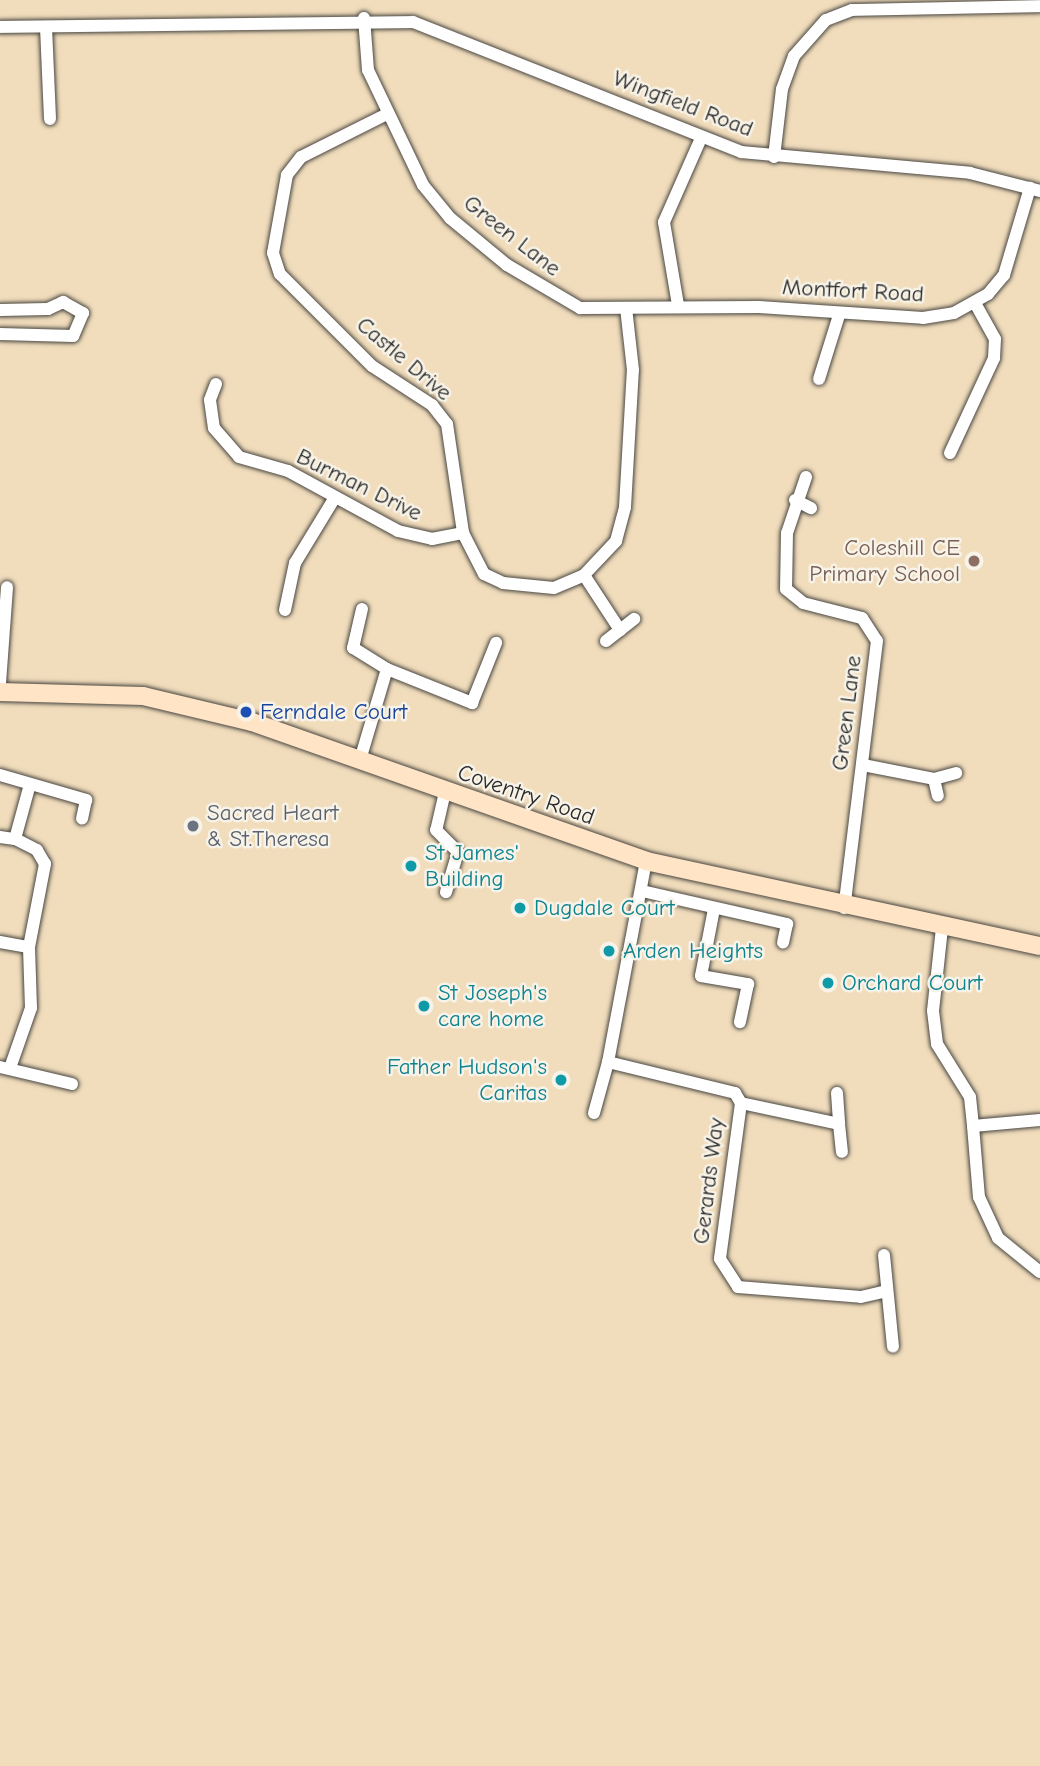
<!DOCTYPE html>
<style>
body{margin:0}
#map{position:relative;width:1040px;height:1766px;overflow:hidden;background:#f1ddbc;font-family:"Comic Neue",sans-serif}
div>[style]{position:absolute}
.roads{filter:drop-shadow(0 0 2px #494641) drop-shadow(0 0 2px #494641)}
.street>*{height:12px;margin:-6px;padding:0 6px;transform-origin:6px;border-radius:6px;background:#fff}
.secondary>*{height:18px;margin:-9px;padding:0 9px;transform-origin:9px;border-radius:9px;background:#ffe4c6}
.dots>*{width:19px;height:19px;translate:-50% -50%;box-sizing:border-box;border:4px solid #f7f3e8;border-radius:50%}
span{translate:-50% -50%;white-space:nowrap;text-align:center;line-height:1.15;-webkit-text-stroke:5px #f7f3e8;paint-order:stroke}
.street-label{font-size:23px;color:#2b2b2b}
.education-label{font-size:23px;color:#785e54}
.right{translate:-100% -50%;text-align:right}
.transit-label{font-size:23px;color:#164399}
.left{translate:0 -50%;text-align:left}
.worship-label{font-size:23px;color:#5b616d}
.culture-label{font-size:23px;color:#0d838f}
</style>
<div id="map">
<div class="roads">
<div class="street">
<div style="left:364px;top:18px;width:52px;rotate:85.6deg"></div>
<div style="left:368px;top:70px;width:127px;rotate:64.4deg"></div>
<div style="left:423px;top:185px;width:43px;rotate:50.7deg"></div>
<div style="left:450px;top:218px;width:74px;rotate:39.5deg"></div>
<div style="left:507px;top:265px;width:85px;rotate:30.5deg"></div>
<div style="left:580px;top:308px;width:179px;rotate:-0.3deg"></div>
<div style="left:759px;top:307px;width:164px;rotate:3.8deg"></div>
<div style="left:923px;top:318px;width:31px;rotate:-9deg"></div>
<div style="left:954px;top:313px;width:39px;rotate:-29deg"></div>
<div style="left:988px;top:294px;width:25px;rotate:-50deg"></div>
<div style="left:1004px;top:275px;width:91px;rotate:-73.4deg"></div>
<div style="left:0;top:27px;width:413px;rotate:-0.7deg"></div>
<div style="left:413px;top:22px;width:353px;rotate:21.6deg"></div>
<div style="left:741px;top:152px;width:230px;rotate:5.2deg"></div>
<div style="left:970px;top:173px;width:72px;rotate:14.4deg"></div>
<div style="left:46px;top:27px;width:92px;rotate:87.5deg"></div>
<div style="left:385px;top:115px;width:94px;rotate:153.4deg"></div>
<div style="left:301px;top:157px;width:23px;rotate:128deg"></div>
<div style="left:287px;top:175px;width:79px;rotate:100.2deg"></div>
<div style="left:273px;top:253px;width:22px;rotate:72deg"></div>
<div style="left:280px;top:274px;width:130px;rotate:45deg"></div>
<div style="left:372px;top:366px;width:72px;rotate:33deg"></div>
<div style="left:432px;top:405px;width:24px;rotate:52deg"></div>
<div style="left:447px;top:424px;width:110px;rotate:81.6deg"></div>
<div style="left:463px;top:533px;width:46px;rotate:62.9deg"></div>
<div style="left:484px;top:574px;width:21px;rotate:25deg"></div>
<div style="left:503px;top:583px;width:51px;rotate:5.6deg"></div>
<div style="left:554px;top:588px;width:33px;rotate:-23deg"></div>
<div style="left:584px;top:575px;width:47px;rotate:-46.7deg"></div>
<div style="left:616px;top:541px;width:35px;rotate:-75deg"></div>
<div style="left:625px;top:507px;width:137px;rotate:-86.7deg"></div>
<div style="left:633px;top:370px;width:62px;rotate:-96.4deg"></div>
<div style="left:774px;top:157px;width:68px;rotate:-83.3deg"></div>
<div style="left:782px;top:89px;width:35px;rotate:-70deg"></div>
<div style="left:794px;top:56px;width:48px;rotate:-48.4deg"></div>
<div style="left:826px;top:20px;width:28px;rotate:-21deg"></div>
<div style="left:852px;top:10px;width:188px;rotate:-1.2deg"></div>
<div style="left:678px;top:305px;width:84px;rotate:-99.6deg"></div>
<div style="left:664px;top:222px;width:92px;rotate:-66.2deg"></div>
<div style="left:0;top:310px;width:48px;rotate:-1.2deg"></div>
<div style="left:48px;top:309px;width:17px;rotate:-25deg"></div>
<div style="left:63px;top:302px;width:23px;rotate:29deg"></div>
<div style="left:83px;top:313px;width:25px;rotate:113deg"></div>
<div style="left:73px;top:336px;width:73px;rotate:-178.4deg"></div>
<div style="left:819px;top:379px;width:67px;rotate:-72.6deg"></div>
<div style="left:216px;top:384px;width:17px;rotate:111deg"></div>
<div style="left:210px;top:400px;width:28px;rotate:82deg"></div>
<div style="left:214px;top:428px;width:38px;rotate:49deg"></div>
<div style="left:239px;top:457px;width:51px;rotate:15.9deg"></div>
<div style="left:288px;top:471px;width:125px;rotate:28.6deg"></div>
<div style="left:398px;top:531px;width:35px;rotate:13deg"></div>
<div style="left:432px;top:539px;width:32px;rotate:-11deg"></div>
<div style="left:950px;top:453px;width:105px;rotate:-65.1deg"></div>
<div style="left:994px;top:358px;width:19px;rotate:-87deg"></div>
<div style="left:995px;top:339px;width:41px;rotate:-119.1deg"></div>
<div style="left:806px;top:477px;width:59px;rotate:108.7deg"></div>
<div style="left:787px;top:533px;width:56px;rotate:91deg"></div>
<div style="left:786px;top:589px;width:22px;rotate:39deg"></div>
<div style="left:803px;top:603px;width:61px;rotate:14.3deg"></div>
<div style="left:862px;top:618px;width:27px;rotate:57deg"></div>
<div style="left:877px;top:641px;width:269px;rotate:97deg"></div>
<div style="left:795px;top:500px;width:18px;rotate:27deg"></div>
<div style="left:584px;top:575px;width:66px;rotate:56.8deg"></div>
<div style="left:285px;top:610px;width:48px;rotate:-78deg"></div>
<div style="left:295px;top:563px;width:75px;rotate:-58.6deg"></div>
<div style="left:606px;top:641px;width:36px;rotate:-38deg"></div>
<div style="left:387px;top:669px;width:92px;rotate:21.8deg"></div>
<div style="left:472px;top:703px;width:65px;rotate:-68.2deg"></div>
<div style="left:0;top:683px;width:96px;rotate:-85.8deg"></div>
<div style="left:360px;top:760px;width:95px;rotate:-73.5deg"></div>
<div style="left:387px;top:669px;width:40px;rotate:-148deg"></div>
<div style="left:353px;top:648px;width:40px;rotate:-77deg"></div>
<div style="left:863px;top:765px;width:72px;rotate:11.2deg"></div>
<div style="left:934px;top:779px;width:23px;rotate:-15deg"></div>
<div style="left:0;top:775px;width:90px;rotate:16.2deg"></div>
<div style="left:86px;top:800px;width:19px;rotate:102deg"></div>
<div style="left:934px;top:779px;width:17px;rotate:77deg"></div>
<div style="left:445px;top:792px;width:39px;rotate:103deg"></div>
<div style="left:436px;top:830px;width:31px;rotate:45deg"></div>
<div style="left:458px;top:852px;width:42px;rotate:106.7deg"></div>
<div style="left:0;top:837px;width:15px;rotate:8deg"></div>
<div style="left:15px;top:839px;width:57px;rotate:-74.7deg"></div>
<div style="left:646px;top:861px;width:205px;rotate:100.7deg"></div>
<div style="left:608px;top:1062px;width:131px;rotate:13.7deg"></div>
<div style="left:735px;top:1093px;width:12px;rotate:59deg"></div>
<div style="left:741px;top:1103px;width:157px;rotate:97.7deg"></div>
<div style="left:720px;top:1259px;width:33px;rotate:57deg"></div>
<div style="left:738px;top:1287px;width:123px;rotate:4.6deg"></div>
<div style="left:861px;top:1297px;width:26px;rotate:-13deg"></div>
<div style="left:642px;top:891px;width:149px;rotate:12.8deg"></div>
<div style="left:787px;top:924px;width:19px;rotate:102deg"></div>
<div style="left:714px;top:909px;width:68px;rotate:101deg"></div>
<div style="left:701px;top:976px;width:48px;rotate:9.7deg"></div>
<div style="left:748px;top:984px;width:39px;rotate:102deg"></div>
<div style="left:942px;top:928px;width:83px;rotate:96.2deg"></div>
<div style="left:933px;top:1011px;width:33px;rotate:83deg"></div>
<div style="left:937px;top:1044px;width:62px;rotate:58.1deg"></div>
<div style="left:970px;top:1097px;width:29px;rotate:84deg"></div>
<div style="left:973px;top:1126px;width:67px;rotate:-5.1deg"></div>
<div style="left:0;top:942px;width:29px;rotate:10deg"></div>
<div style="left:0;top:1067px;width:74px;rotate:13.3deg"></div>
<div style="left:10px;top:1068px;width:64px;rotate:-70.7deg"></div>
<div style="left:31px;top:1008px;width:61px;rotate:-91.9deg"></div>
<div style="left:29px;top:947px;width:85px;rotate:-79.1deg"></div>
<div style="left:45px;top:864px;width:16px;rotate:-120deg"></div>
<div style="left:37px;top:850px;width:25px;rotate:-153deg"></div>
<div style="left:837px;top:1093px;width:31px;rotate:86deg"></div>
<div style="left:741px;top:1103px;width:100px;rotate:12.1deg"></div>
<div style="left:839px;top:1124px;width:28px;rotate:84deg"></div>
<div style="left:594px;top:1113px;width:53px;rotate:-74.6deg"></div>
<div style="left:973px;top:1126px;width:71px;rotate:85.2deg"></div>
<div style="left:979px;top:1197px;width:45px;rotate:65.1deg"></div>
<div style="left:998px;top:1238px;width:54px;rotate:39deg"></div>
<div style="left:884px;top:1255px;width:92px;rotate:84.4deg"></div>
</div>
<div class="secondary">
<div style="left:0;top:692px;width:143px;rotate:1.6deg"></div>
<div style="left:143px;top:696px;width:112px;rotate:13.4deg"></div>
<div style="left:252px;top:722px;width:418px;rotate:19.4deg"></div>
<div style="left:646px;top:861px;width:403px;rotate:12.2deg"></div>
</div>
</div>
<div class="dots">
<div style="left:974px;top:561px;background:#8d6e63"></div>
<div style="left:246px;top:712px;background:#1a4fb4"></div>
<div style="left:193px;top:826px;background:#6b7280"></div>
<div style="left:411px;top:866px;background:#0f9aa8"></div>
<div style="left:520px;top:908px;background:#0f9aa8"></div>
<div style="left:609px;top:951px;background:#0f9aa8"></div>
<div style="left:828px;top:983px;background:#0f9aa8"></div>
<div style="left:424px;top:1006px;background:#0f9aa8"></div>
<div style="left:561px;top:1080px;background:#0f9aa8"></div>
</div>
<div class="street-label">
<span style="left:683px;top:104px;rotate:21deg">Wingfield Road</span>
<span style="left:512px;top:236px;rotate:38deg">Green Lane</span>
<span style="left:853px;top:291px;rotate:3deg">Montfort Road</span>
<span style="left:404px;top:359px;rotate:40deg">Castle Drive</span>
<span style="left:359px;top:485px;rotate:26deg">Burman Drive</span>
<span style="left:847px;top:713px;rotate:-83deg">Green Lane</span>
<span style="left:526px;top:795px;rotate:19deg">Coventry Road</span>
<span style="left:709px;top:1181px;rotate:-83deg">Gerards Way</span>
</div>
<div class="education-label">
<span class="right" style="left:960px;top:561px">Coleshill CE<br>Primary School</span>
</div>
<div class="transit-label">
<span class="left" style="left:260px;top:712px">Ferndale Court</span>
</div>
<div class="worship-label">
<span class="left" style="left:207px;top:826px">Sacred Heart<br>&amp; St.Theresa</span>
</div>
<div class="culture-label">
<span class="left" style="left:425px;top:866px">St James'<br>Building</span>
<span class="left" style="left:534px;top:908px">Dugdale Court</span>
<span class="left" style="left:623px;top:951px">Arden Heights</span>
<span class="left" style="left:842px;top:983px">Orchard Court</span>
<span class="left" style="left:438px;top:1006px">St Joseph's<br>care home</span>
<span class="right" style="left:547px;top:1080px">Father Hudson's<br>Caritas</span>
</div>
</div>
